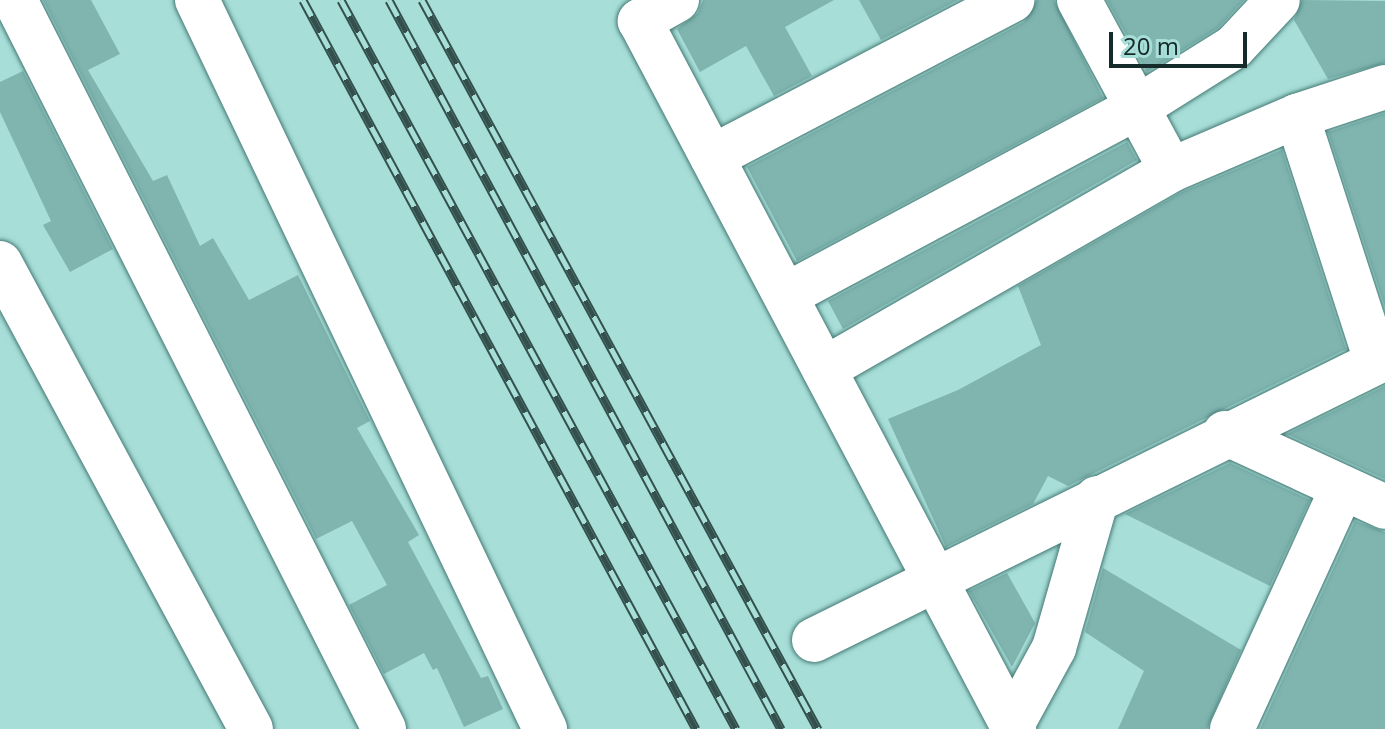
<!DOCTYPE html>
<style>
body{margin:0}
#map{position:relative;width:1385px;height:729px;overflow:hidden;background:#a7ded8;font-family:"Open Sans",sans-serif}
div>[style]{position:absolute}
.building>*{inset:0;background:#7fb4af}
.roads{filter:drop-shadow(0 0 2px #457974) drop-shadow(0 0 2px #457974)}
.minor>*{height:44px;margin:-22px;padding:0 22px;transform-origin:22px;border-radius:22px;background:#fff}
.rail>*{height:9px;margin-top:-4.5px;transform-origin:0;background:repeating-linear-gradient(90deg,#a7ded8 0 18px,#33504d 0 36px);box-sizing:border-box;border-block:2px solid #33504d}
span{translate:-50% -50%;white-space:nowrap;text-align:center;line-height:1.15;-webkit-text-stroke:8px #a7ded8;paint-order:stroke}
.scale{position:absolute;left:1109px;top:32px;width:138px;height:36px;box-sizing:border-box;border:4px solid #152b29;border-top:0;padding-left:10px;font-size:24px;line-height:28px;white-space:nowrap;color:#152b29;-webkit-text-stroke:6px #a7ded8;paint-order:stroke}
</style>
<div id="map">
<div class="building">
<div style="clip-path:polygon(43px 0,91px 0,120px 54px,88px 70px,153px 181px,167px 175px,200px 246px,213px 238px,249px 300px,298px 275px,370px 421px,357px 428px,419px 535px,408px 542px,481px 678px,488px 676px,503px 709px,464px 727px,437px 668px,433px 670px,424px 653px,384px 674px,349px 605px,387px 585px,352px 521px,316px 539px)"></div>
<div style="clip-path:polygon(703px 0,834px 0,785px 27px,812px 76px,774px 96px,746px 46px,700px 72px,677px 29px,698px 13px)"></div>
<div style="clip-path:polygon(859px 0,958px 0,881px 40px)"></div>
<div style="clip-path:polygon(1037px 0,1054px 0,1103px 98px,797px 261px,747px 167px,1024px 22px)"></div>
<div style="clip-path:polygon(1107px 0,1244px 0,1218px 28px,1147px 72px)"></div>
<div style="clip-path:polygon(1302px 0,1385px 1px,1385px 63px,1328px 79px,1294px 20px)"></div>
<div style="clip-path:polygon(23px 71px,113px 249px,70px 272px,43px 225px,51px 221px,0 112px,0 82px)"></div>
<div style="clip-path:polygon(1385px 113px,1385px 307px,1328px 132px)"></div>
<div style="clip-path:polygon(1127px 142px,1137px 160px,843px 329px,828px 301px)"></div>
<div style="clip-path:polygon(1282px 150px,1346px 349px,1068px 486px,1048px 476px,1033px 504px,946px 547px,888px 419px,958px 390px,1041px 345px,1018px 286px,1182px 192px)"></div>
<div style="clip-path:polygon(1385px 386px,1385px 479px,1287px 434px)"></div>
<div style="clip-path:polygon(1230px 463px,1310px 500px,1270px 586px,1125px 514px)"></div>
<div style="clip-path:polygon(1355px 521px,1385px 532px,1385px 729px,1260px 729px)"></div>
<div style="clip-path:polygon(1103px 568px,1241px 650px,1207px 729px,1118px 729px,1144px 671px,1085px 632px)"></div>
<div style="clip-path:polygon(1007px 573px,1035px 623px,1012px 667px,969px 591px)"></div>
</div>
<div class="roads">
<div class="minor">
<div style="left:15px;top:0;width:817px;rotate:63.15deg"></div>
<div style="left:197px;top:0;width:808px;rotate:64.48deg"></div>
<div style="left:677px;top:0;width:43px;rotate:150.4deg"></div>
<div style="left:640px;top:21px;width:801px;rotate:62.15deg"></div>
<div style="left:1079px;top:0;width:193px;rotate:61.6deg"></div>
<div style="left:1297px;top:116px;width:257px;rotate:72.1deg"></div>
<div style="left:712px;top:157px;width:339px;rotate:-27.6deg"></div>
<div style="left:0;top:263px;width:529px;rotate:61.69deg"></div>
<div style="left:786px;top:295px;width:395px;rotate:-28.1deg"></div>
<div style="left:1135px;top:109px;width:117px;rotate:-32.1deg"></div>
<div style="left:1234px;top:47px;width:64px;rotate:-46.9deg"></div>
<div style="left:824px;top:369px;width:400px;rotate:-29.8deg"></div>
<div style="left:1171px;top:170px;width:137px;rotate:-23.2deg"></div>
<div style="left:1297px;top:116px;width:93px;rotate:-18.2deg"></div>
<div style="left:1225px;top:433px;width:176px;rotate:24.8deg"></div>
<div style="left:814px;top:640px;width:637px;rotate:-26.28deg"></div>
<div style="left:1012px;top:725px;width:88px;rotate:-61.4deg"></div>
<div style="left:1054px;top:648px;width:156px;rotate:-74deg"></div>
<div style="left:1232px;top:729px;width:264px;rotate:-65.4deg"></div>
</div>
</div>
<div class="rail">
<div style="left:303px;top:0;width:828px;rotate:61.67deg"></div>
<div style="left:341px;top:0;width:829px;rotate:61.55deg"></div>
<div style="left:389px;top:0;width:828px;rotate:61.73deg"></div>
<div style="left:422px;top:0;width:830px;rotate:61.49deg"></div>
</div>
<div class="scale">20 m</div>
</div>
